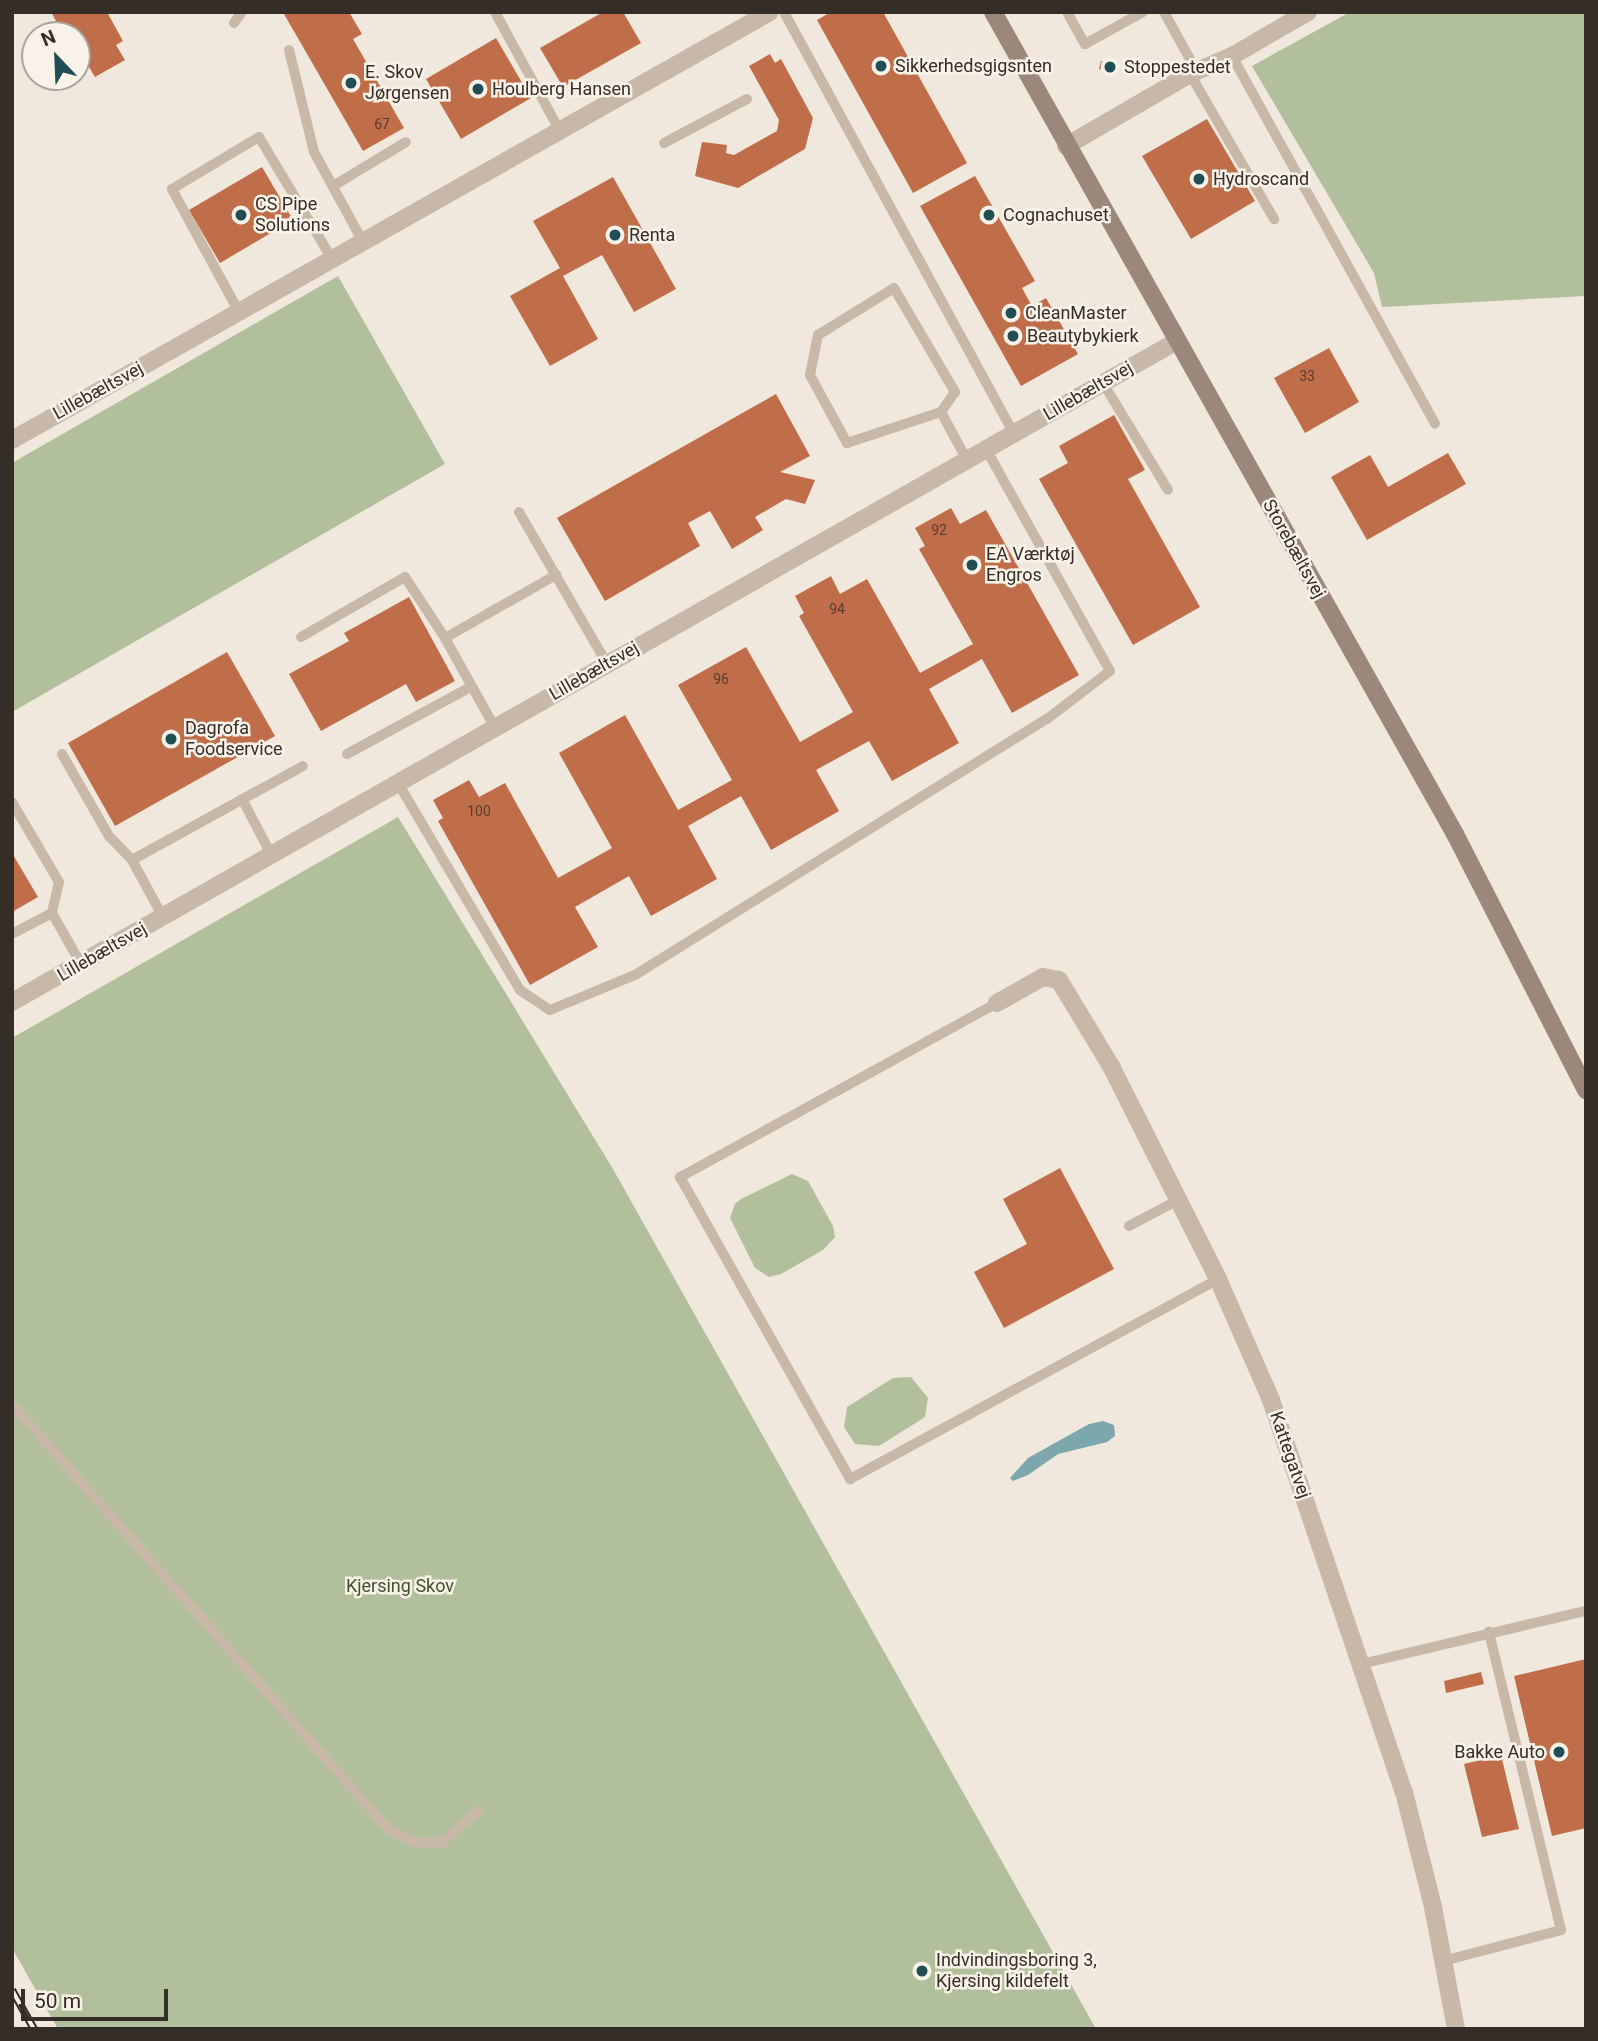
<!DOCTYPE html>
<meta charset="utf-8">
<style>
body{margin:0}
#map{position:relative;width:1598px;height:2041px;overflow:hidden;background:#f0e8dc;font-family:Roboto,sans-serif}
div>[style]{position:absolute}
.green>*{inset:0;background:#b1bf9c}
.water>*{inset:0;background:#7ca7ac}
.building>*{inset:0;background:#c06d4a}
.lane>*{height:10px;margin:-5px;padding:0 5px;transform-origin:5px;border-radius:5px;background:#c8b8a8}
.street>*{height:18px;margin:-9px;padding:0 9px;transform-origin:9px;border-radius:9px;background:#c8b8a8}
.secondary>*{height:18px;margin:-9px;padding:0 9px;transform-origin:9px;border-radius:9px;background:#9b887a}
.rail>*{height:8px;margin-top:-4px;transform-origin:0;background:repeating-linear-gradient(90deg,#f8f2e8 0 16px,#352d28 0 32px);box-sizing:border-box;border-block:2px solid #352d28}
.dots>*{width:19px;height:19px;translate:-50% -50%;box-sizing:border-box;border:4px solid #f8f2e8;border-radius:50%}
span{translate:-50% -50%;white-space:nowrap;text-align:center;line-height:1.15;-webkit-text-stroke:5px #f8f2e8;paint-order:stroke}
.number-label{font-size:14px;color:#583d30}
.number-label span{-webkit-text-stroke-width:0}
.poi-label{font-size:18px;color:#352d28}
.left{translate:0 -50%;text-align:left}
.right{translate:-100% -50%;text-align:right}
.street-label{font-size:18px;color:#352d28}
.park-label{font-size:18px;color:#42522d}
.frame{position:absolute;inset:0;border:14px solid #352d28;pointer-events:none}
.north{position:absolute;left:21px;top:21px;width:70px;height:70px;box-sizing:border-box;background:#f8f2e8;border:2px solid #aaa39b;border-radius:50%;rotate:337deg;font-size:19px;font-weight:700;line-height:28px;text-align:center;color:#352d28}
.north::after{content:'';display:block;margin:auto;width:24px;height:32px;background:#204e54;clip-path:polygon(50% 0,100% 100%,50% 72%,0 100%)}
.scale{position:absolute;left:21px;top:1989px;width:147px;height:32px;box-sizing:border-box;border:4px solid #352d28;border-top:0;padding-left:9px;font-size:21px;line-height:24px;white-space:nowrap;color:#352d28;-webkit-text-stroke:5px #f8f2e8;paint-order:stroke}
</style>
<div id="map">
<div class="green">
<div style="clip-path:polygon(1350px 12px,1586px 12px,1586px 296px,1382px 307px,1374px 273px,1252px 66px)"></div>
<div style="clip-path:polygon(338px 276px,445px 464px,12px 712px,12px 463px)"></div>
<div style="clip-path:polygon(398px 817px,613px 1169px,1096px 2029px,58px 2029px,12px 1948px,12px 1038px)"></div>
<div style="clip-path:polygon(792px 1174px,808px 1181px,833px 1226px,835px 1237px,823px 1250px,781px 1274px,769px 1277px,755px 1268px,730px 1218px,735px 1204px,741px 1199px)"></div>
<div style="clip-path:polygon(911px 1377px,928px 1398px,925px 1417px,879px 1446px,855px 1444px,844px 1427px,847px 1407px,893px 1378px)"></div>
</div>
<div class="water">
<div style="clip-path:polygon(1103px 1421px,1114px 1425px,1115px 1436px,1107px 1442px,1058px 1454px,1028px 1475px,1013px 1481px,1010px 1478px,1028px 1458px,1089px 1424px)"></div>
</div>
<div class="building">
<div style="clip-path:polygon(51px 12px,107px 12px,123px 41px,116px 45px,125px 60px,95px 77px,86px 62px,81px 65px,77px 59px,77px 35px,64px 35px)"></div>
<div style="clip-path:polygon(287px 12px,349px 12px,362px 34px,353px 39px,404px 128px,363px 151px,284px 14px)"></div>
<div style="clip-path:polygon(603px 12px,623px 12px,641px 43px,563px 87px,540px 48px)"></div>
<div style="clip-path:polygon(831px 12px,883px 12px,967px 163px,913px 193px,817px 20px)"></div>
<div style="clip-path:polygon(496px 38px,531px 98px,461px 139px,426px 79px)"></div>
<div style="clip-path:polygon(770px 54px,775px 63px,781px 59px,813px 118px,805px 149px,738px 188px,695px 176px,702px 142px,727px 145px,726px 153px,734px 155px,777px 131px,779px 120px,749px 66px)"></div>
<div style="clip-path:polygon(1101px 61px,1118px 65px,1116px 73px,1099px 69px)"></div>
<div style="clip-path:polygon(1207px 119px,1255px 201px,1191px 239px,1142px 156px)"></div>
<div style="clip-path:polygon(262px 167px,293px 220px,220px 263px,189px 210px)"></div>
<div style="clip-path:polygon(975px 176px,1035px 281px,1022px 288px,1032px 306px,1046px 298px,1078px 354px,1021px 386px,920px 206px)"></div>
<div style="clip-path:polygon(613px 177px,676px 289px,634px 312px,602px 255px,563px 276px,598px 339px,550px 366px,510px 296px,560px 268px,533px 221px)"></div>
<div style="clip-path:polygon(1329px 348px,1359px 402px,1305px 433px,1274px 378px)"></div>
<div style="clip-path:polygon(776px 394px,810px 456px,780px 472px,815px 480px,805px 504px,786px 499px,755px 517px,763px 530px,732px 549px,710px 511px,688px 523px,700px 546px,605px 601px,557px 518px)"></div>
<div style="clip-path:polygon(1114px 415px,1145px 470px,1128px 479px,1200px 607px,1133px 645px,1039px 479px,1068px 463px,1059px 446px)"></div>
<div style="clip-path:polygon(1448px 453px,1466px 484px,1367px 540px,1331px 477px,1370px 455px,1388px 487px)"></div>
<div style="clip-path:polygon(951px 508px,960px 524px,986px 510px,1079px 675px,1012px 713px,982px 659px,929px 689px,959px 743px,892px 781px,869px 741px,816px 770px,839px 811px,771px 850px,741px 796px,688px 826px,717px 879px,651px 916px,629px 876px,575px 907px,598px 947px,530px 985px,438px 821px,443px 818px,433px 800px,469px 780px,479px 797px,505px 783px,558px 878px,612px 848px,559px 753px,625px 715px,678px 810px,732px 780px,678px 685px,746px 647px,800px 742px,853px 712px,799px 616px,804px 613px,795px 596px,831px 576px,840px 594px,867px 579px,920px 673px,973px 644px,919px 549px,925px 546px,915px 528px)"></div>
<div style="clip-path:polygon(409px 597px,455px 681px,416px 702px,406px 684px,321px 731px,289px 674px,349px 641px,344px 633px)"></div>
<div style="clip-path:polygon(227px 652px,275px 736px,115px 826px,68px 743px)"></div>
<div style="clip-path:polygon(12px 853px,38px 897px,12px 912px)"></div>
<div style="clip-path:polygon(1060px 1168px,1114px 1269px,1004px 1328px,974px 1272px,1027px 1244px,1003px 1199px)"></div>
<div style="clip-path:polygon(1586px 1659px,1586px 1828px,1552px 1836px,1514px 1676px)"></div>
<div style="clip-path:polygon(1481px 1672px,1484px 1684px,1446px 1693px,1444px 1681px)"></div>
<div style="clip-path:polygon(1501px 1755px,1519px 1829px,1482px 1837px,1464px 1764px)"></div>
<div style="clip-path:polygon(923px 1962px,929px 1976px,922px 1980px,915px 1966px)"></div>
</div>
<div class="lane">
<div style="left:495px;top:12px;width:136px;rotate:61.4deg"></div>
<div style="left:784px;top:12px;width:480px;rotate:61.4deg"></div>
<div style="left:1067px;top:12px;width:37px;rotate:61deg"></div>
<div style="left:1085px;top:44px;width:66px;rotate:-28.9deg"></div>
<div style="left:1164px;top:12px;width:66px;rotate:61.1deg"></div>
<div style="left:234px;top:23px;width:14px;rotate:-54deg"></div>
<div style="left:289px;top:50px;width:105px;rotate:76.2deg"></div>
<div style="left:314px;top:152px;width:102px;rotate:61.4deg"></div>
<div style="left:1232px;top:56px;width:420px;rotate:61.1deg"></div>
<div style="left:1190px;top:74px;width:168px;rotate:59.9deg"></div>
<div style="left:664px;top:143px;width:94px;rotate:-27.9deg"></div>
<div style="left:333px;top:186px;width:85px;rotate:-31.1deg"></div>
<div style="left:894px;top:288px;width:121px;rotate:59.6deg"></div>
<div style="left:955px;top:392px;width:24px;rotate:125deg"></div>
<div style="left:941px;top:412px;width:99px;rotate:161.7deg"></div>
<div style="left:847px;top:443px;width:77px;rotate:-118.6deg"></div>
<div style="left:810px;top:375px;width:41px;rotate:-78.7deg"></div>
<div style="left:818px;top:335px;width:89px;rotate:-31.7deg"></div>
<div style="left:239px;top:312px;width:140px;rotate:-118.6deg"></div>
<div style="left:172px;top:189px;width:101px;rotate:-30.9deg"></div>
<div style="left:259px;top:137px;width:142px;rotate:59.1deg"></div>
<div style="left:1103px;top:383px;width:125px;rotate:58.7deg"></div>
<div style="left:941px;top:412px;width:55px;rotate:61.6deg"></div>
<div style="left:519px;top:512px;width:176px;rotate:59.9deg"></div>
<div style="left:301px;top:637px;width:120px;rotate:-30deg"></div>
<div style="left:405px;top:577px;width:73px;rotate:56.7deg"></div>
<div style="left:445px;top:638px;width:103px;rotate:60.9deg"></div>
<div style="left:445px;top:638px;width:128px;rotate:-29.6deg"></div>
<div style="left:62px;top:754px;width:95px;rotate:60.2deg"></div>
<div style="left:109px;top:836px;width:33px;rotate:46deg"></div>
<div style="left:132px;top:860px;width:65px;rotate:61.5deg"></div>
<div style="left:347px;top:754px;width:142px;rotate:-28.5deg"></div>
<div style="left:398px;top:783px;width:240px;rotate:59.5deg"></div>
<div style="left:520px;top:990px;width:36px;rotate:34deg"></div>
<div style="left:550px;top:1010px;width:92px;rotate:-22.4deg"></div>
<div style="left:635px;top:975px;width:485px;rotate:-31.9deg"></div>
<div style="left:1047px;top:719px;width:79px;rotate:-37.3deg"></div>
<div style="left:1110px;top:671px;width:254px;rotate:-119.2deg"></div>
<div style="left:242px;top:799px;width:62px;rotate:62.2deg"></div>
<div style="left:12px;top:802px;width:93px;rotate:59.6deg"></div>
<div style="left:59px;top:882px;width:32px;rotate:103deg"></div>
<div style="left:52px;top:913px;width:45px;rotate:152.3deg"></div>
<div style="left:132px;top:860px;width:195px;rotate:-28.8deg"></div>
<div style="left:52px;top:913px;width:59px;rotate:60.4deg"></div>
<div style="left:997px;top:1003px;width:362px;rotate:151.2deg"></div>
<div style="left:680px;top:1177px;width:347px;rotate:60.6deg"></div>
<div style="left:850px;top:1479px;width:419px;rotate:-28.5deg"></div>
<div style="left:1129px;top:1226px;width:58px;rotate:-27.9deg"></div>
<div style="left:12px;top:1404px;width:567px;rotate:48.5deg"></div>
<div style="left:388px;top:1829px;width:28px;rotate:27deg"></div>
<div style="left:413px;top:1842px;width:28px;rotate:2deg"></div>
<div style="left:441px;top:1843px;width:50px;rotate:-41deg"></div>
<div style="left:1361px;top:1664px;width:231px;rotate:-13.3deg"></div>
<div style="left:1443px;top:1961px;width:122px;rotate:-14.7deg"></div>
<div style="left:1561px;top:1930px;width:307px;rotate:-103.6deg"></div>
</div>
<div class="street">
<div style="left:1066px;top:146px;width:143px;rotate:-30.1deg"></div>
<div style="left:1190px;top:74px;width:46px;rotate:-23.2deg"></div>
<div style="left:1232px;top:56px;width:88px;rotate:-30.1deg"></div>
<div style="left:12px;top:440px;width:870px;rotate:-29.45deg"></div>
<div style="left:12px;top:1002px;width:1339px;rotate:-29.57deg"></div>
<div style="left:997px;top:1003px;width:53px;rotate:-29.5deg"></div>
<div style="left:1043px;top:977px;width:16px;rotate:11deg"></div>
<div style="left:1059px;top:980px;width:103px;rotate:58.9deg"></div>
<div style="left:1112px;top:1068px;width:236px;rotate:63.3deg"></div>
<div style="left:1218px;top:1279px;width:132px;rotate:66.3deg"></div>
<div style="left:1271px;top:1400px;width:414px;rotate:71.3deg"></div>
<div style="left:1404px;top:1792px;width:119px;rotate:75.8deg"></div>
<div style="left:1433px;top:1907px;width:124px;rotate:79.3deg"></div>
</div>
<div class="secondary">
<div style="left:993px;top:12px;width:943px;rotate:60.66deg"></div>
<div style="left:1455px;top:834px;width:288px;rotate:62.9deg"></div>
</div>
<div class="rail">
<div style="left:12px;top:1990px;width:45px;rotate:60.6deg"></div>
</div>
<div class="dots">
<div style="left:881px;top:66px;background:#204e54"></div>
<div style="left:1110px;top:67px;background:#204e54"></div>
<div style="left:351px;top:83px;background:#204e54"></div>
<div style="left:478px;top:89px;background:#204e54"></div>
<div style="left:1199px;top:179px;background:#204e54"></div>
<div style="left:241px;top:215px;background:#204e54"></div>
<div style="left:989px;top:215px;background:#204e54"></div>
<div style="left:615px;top:235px;background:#204e54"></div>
<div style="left:1011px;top:313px;background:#204e54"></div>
<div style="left:1013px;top:336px;background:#204e54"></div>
<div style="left:972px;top:565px;background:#204e54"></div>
<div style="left:171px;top:739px;background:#204e54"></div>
<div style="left:1559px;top:1752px;background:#204e54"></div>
<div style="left:922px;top:1971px;background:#204e54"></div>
</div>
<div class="number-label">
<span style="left:382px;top:124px">67</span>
<span style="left:1307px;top:376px">33</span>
<span style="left:939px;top:530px">92</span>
<span style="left:837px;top:609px">94</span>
<span style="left:721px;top:679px">96</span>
<span style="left:479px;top:811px">100</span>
</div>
<div class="poi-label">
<span class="left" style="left:895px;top:66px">Sikkerhedsgigsnten</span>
<span class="left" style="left:1124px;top:67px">Stoppestedet</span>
<span class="left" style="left:365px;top:83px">E. Skov<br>Jørgensen</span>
<span class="left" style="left:492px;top:89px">Houlberg Hansen</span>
<span class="left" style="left:1213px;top:179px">Hydroscand</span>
<span class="left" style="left:255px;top:215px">CS Pipe<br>Solutions</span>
<span class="left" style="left:1003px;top:215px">Cognachuset</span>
<span class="left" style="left:629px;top:235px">Renta</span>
<span class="left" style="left:1025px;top:313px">CleanMaster</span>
<span class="left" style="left:1027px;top:336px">Beautybykierk</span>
<span class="left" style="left:986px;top:565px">EA Værktøj<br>Engros</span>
<span class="left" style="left:185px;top:739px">Dagrofa<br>Foodservice</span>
<span class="right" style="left:1545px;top:1752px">Bakke Auto</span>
<span class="left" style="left:936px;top:1971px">Indvindingsboring 3,<br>Kjersing kildefelt</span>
</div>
<div class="street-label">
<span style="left:98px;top:391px;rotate:-29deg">Lillebæltsvej</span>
<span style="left:1088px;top:391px;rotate:-30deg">Lillebæltsvej</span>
<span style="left:1294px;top:549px;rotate:61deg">Storebæltsvej</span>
<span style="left:594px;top:671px;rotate:-30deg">Lillebæltsvej</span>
<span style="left:102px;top:952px;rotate:-30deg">Lillebæltsvej</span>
<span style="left:1290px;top:1455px;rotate:71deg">Kattegatvej</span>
</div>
<div class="park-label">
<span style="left:400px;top:1586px">Kjersing Skov</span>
</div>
<div class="frame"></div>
<div class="north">N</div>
<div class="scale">50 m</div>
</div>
